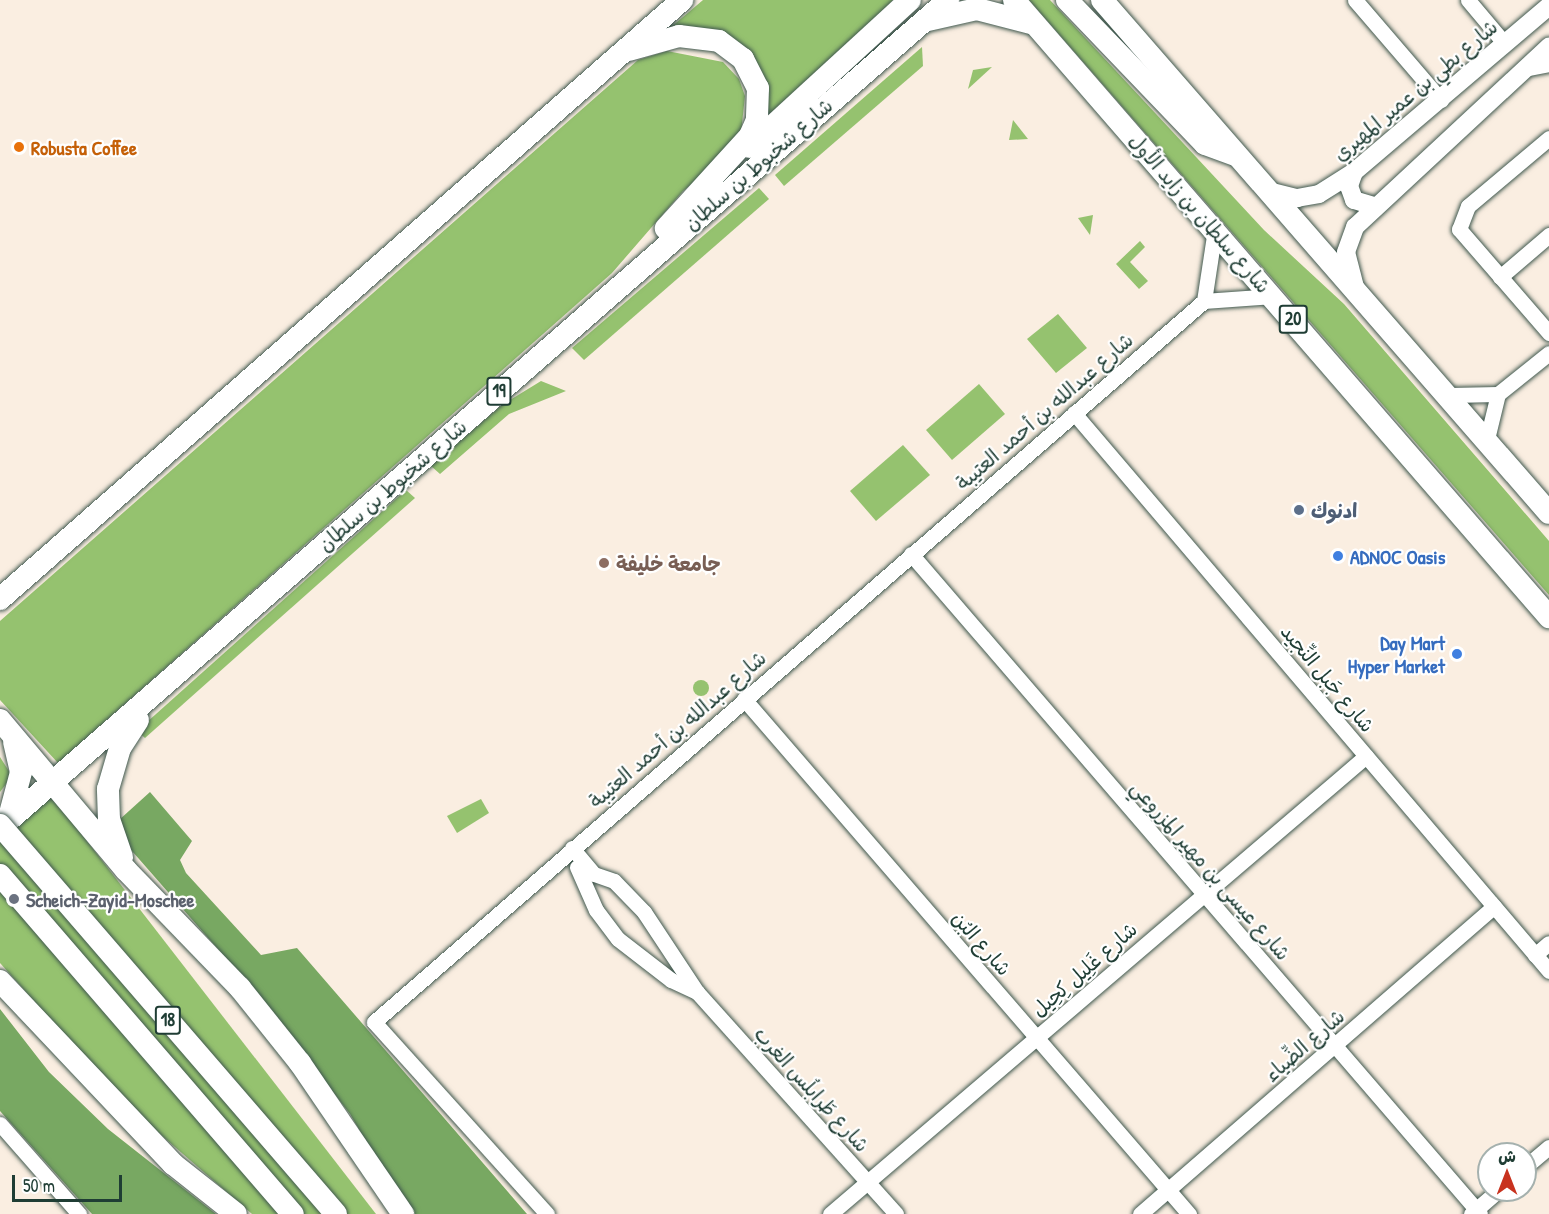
<!DOCTYPE html>
<meta charset="utf-8">
<style>
body{margin:0}
#map{position:relative;width:1549px;height:1214px;overflow:hidden;background:#faeee1;font-family:"Patrick Hand","Playpen Sans Arabic",sans-serif}
div>[style]{position:absolute}
.green>*{inset:0;background:#95c26f}
.round{border-radius:50%}
.forest>*{inset:0;background:#78a862}
.roads{filter:drop-shadow(0 0 2px #40584e) drop-shadow(0 0 2px #40584e)}
.minor>*{height:15px;margin:-7.5px;padding:0 7.5px;transform-origin:7.5px;border-radius:7.5px;background:#fff}
.tertiary>*{height:18px;margin:-9px;padding:0 9px;transform-origin:9px;border-radius:9px;background:#fff}
.primary>*{height:22px;margin:-11px;padding:0 11px;transform-origin:11px;border-radius:11px;background:#fff}
.bridges{filter:drop-shadow(0 0 2px #40584e) drop-shadow(0 0 2px #40584e)}
.primary-bridge>*{height:22px;margin:-11px;padding:0 11px;transform-origin:11px;border-radius:11px;background:#fff}
.dots>*{width:16px;height:16px;translate:-50% -50%;box-sizing:border-box;border:3px solid #fff;border-radius:50%}
span{translate:-50% -50%;white-space:nowrap;text-align:center;line-height:1.15;-webkit-text-stroke:4.5px #fff;paint-order:stroke}
.shield-label span{padding:2px 4px;background:#fff;border:2px solid;border-radius:4px;-webkit-text-stroke-width:0}
.shield-label{font-size:18px;color:#1f3d34;font-weight:700}
.street-label{font-size:20px;color:#1f3d34}
.food-label{font-size:20px;color:#c56008;font-weight:700}
.left{translate:0 -50%;text-align:left}
.service-label{font-size:20px;color:#4e5e75;font-weight:700}
.shop-label{font-size:20px;color:#366cbe;font-weight:700}
.right{translate:-100% -50%;text-align:right}
.education-label{font-size:20px;color:#785e54;font-weight:700}
.worship-label{font-size:20px;color:#5b616d;font-weight:700}
.north{position:absolute;left:1477px;top:1142px;width:60px;height:60px;box-sizing:border-box;background:#fff;border:2px solid #a5b1ae;border-radius:50%;rotate:0deg;font-size:16px;font-weight:700;line-height:24px;text-align:center;color:#1f3d34}
.north::after{content:'';display:block;margin:auto;width:21px;height:27px;background:#c8321e;clip-path:polygon(50% 0,100% 100%,50% 72%,0 100%)}
.scale{position:absolute;left:12px;top:1175px;width:110px;height:27px;box-sizing:border-box;border:3px solid #1f3d34;border-top:0;padding-left:8px;font-size:18px;line-height:21px;white-space:nowrap;color:#1f3d34;-webkit-text-stroke:4px #fff;paint-order:stroke}
</style>
<div id="map">
<div class="green">
<div style="clip-path:polygon(703px 0,893px 0,834px 62px,761px 121px,750px 57px,670px 28px)"></div>
<div style="clip-path:polygon(1029px 0,1050px 0,1264px 230px,1344px 304px,1549px 541px,1549px 595px)"></div>
<div style="clip-path:polygon(922px 47px,923px 66px,784px 186px,775px 175px)"></div>
<div style="clip-path:polygon(667px 51px,723px 62px,739px 79px,745px 96px,741px 133px,726px 156px,683px 191px,612px 273px,58px 763px,0 700px,0 621px,638px 60px)"></div>
<div style="clip-path:polygon(992px 67px,968px 89px,973px 70px)"></div>
<div style="clip-path:polygon(1013px 120px,1028px 139px,1009px 140px)"></div>
<div style="clip-path:polygon(759px 188px,769px 199px,584px 360px,572px 348px)"></div>
<div style="clip-path:polygon(1093px 215px,1090px 235px,1078px 218px)"></div>
<div style="clip-path:polygon(1140px 241px,1145px 247px,1130px 262px,1148px 281px,1139px 289px,1116px 264px)"></div>
<div style="clip-path:polygon(1058px 314px,1087px 348px,1056px 373px,1027px 339px)"></div>
<div style="clip-path:polygon(541px 381px,566px 391px,509px 414px,440px 474px,431px 466px,502px 405px)"></div>
<div style="clip-path:polygon(979px 384px,1005px 414px,952px 460px,926px 430px)"></div>
<div style="clip-path:polygon(903px 445px,930px 475px,876px 521px,850px 491px)"></div>
<div style="clip-path:polygon(406px 490px,415px 498px,145px 738px,137px 731px)"></div>
<div class="round" style="left:693px;top:680px;width:16px;height:16px"></div>
<div style="clip-path:polygon(0 757px,12px 776px,0 792px)"></div>
<div style="clip-path:polygon(52px 796px,376px 1214px,252px 1214px,130px 1108px,0 963px,0 842px)"></div>
<div style="clip-path:polygon(481px 799px,489px 813px,457px 833px,447px 816px)"></div>
</div>
<div class="forest">
<div style="clip-path:polygon(150px 792px,192px 841px,180px 860px,186px 873px,261px 955px,297px 948px,527px 1214px,409px 1214px,350px 1114px,259px 996px,125px 843px,119px 820px)"></div>
<div style="clip-path:polygon(0 1009px,49px 1072px,108px 1129px,216px 1214px,92px 1214px,0 1111px)"></div>
</div>
<div class="roads">
<div class="minor">
<div style="left:1355px;top:0;width:132px;rotate:49.3deg"></div>
<div style="left:1468px;top:0;width:57px;rotate:49.9deg"></div>
<div style="left:1524px;top:69px;width:25px;rotate:-11deg"></div>
<div style="left:1549px;top:138px;width:106px;rotate:140deg"></div>
<div style="left:1468px;top:206px;width:25px;rotate:111deg"></div>
<div style="left:1459px;top:229px;width:138px;rotate:49.1deg"></div>
<div style="left:1500px;top:277px;width:65px;rotate:-40.6deg"></div>
<div style="left:1204px;top:301px;width:73px;rotate:-81.3deg"></div>
<div style="left:1450px;top:395px;width:48px;rotate:-1.2deg"></div>
<div style="left:1074px;top:413px;width:733px;rotate:49.59deg"></div>
<div style="left:1487px;top:439px;width:46px;rotate:-76.3deg"></div>
<div style="left:1498px;top:394px;width:65px;rotate:-38.8deg"></div>
<div style="left:911px;top:554px;width:871px;rotate:49.23deg"></div>
<div style="left:744px;top:699px;width:681px;rotate:49.17deg"></div>
<div style="left:572px;top:848px;width:34px;rotate:50deg"></div>
<div style="left:594px;top:874px;width:21px;rotate:19deg"></div>
<div style="left:614px;top:881px;width:43px;rotate:45.9deg"></div>
<div style="left:644px;top:912px;width:96px;rotate:56.5deg"></div>
<div style="left:697px;top:992px;width:298px;rotate:48.1deg"></div>
<div style="left:577px;top:867px;width:47px;rotate:66.2deg"></div>
<div style="left:596px;top:910px;width:36px;rotate:53deg"></div>
<div style="left:618px;top:939px;width:67px;rotate:37.7deg"></div>
<div style="left:671px;top:980px;width:29px;rotate:25deg"></div>
<div style="left:1535px;top:955px;width:18px;rotate:-41deg"></div>
<div style="left:0;top:1124px;width:120px;rotate:48.7deg"></div>
<div style="left:1525px;top:1167px;width:31px;rotate:-40deg"></div>
<div style="left:547px;top:1214px;width:258px;rotate:-132deg"></div>
<div style="left:374px;top:1022px;width:1099px;rotate:-40.98deg"></div>
<div style="left:1204px;top:301px;width:69px;rotate:-4.1deg"></div>
<div style="left:830px;top:1214px;width:705px;rotate:-40.51deg"></div>
<div style="left:1140px;top:1214px;width:469px;rotate:-41deg"></div>
<div style="left:1471px;top:1214px;width:37px;rotate:-41deg"></div>
</div>
<div class="tertiary">
<div style="left:1354px;top:172px;width:15px;rotate:110deg"></div>
<div style="left:1349px;top:186px;width:15px;rotate:70deg"></div>
<div style="left:1354px;top:200px;width:21px;rotate:17deg"></div>
<div style="left:1268px;top:191px;width:30px;rotate:14deg"></div>
<div style="left:1297px;top:198px;width:22px;rotate:-10deg"></div>
<div style="left:1319px;top:194px;width:41px;rotate:-32.2deg"></div>
<div style="left:1354px;top:172px;width:256px;rotate:-40.4deg"></div>
<div style="left:1356px;top:291px;width:40px;rotate:-104.4deg"></div>
<div style="left:1346px;top:252px;width:27px;rotate:-70deg"></div>
<div style="left:1355px;top:227px;width:265px;rotate:-42.9deg"></div>
</div>
<div class="primary">
<div style="left:1014px;top:0;width:817px;rotate:49.07deg"></div>
<div style="left:1067px;top:0;width:199px;rotate:46.2deg"></div>
<div style="left:1205px;top:144px;width:32px;rotate:20deg"></div>
<div style="left:1102px;top:0;width:680px;rotate:48.93deg"></div>
<div style="left:928px;top:20px;width:50px;rotate:-12.7deg"></div>
<div style="left:977px;top:9px;width:59px;rotate:14.7deg"></div>
<div style="left:629px;top:50px;width:52px;rotate:-15.6deg"></div>
<div style="left:679px;top:36px;width:40px;rotate:7.1deg"></div>
<div style="left:719px;top:41px;width:30px;rotate:37deg"></div>
<div style="left:743px;top:59px;width:33px;rotate:63deg"></div>
<div style="left:758px;top:88px;width:32px;rotate:92deg"></div>
<div style="left:757px;top:120px;width:17px;rotate:114deg"></div>
<div style="left:750px;top:136px;width:125px;rotate:132.4deg"></div>
<div style="left:750px;top:147px;width:217px;rotate:-42.6deg"></div>
<div style="left:0;top:599px;width:908px;rotate:-41.29deg"></div>
<div style="left:0;top:720px;width:196px;rotate:50deg"></div>
<div style="left:126px;top:870px;width:164px;rotate:46deg"></div>
<div style="left:240px;top:988px;width:96px;rotate:51.3deg"></div>
<div style="left:300px;top:1063px;width:183px;rotate:55.7deg"></div>
<div style="left:8px;top:821px;width:51px;rotate:-75.1deg"></div>
<div style="left:21px;top:772px;width:31px;rotate:-103deg"></div>
<div style="left:0;top:828px;width:1259px;rotate:-41.13deg"></div>
<div style="left:122px;top:857px;width:39px;rotate:-109deg"></div>
<div style="left:109px;top:820px;width:31px;rotate:-92deg"></div>
<div style="left:108px;top:789px;width:43px;rotate:-73.7deg"></div>
<div style="left:120px;top:748px;width:33px;rotate:-57deg"></div>
<div style="left:0;top:875px;width:448px;rotate:49.2deg"></div>
<div style="left:0;top:981px;width:252px;rotate:46.6deg"></div>
<div style="left:173px;top:1164px;width:80px;rotate:38.4deg"></div>
</div>
</div>
<div class="bridges">
<div class="primary-bridge">
<div style="left:0;top:825px;width:514px;rotate:49.18deg"></div>
</div>
</div>
<div class="dots">
<div style="left:19px;top:147px;background:#e8710a"></div>
<div style="left:1299px;top:510px;background:#5c6f8a"></div>
<div style="left:1338px;top:556px;background:#3f7fe0"></div>
<div style="left:604px;top:563px;background:#8d6e63"></div>
<div style="left:1457px;top:654px;background:#3f7fe0"></div>
<div style="left:14px;top:899px;background:#6b7280"></div>
</div>
<div class="shield-label">
<span style="left:1293px;top:319px">20</span>
<span style="left:499px;top:391px">19</span>
<span style="left:168px;top:1020px">18</span>
</div>
<div class="street-label">
<span style="left:1415px;top:90px;rotate:-40deg">شارع بطي بن عمير المهيري</span>
<span style="left:758px;top:164px;rotate:-41deg">شارع شخبوط بن سلطان</span>
<span style="left:1200px;top:213px;rotate:49deg">شارع سلطان بن زايد الأول</span>
<span style="left:1044px;top:411px;rotate:-41deg">شارع عبدالله بن أحمد العتيبة</span>
<span style="left:392px;top:485px;rotate:-41deg">شارع شخبوط بن سلطان</span>
<span style="left:1328px;top:678px;rotate:50deg">شارع جَبل النِّجيد</span>
<span style="left:677px;top:729px;rotate:-41deg">شارع عبدالله بن أحمد العتيبة</span>
<span style="left:1211px;top:870px;rotate:49deg">شارع عيسى بن مهير المزروعي</span>
<span style="left:982px;top:943px;rotate:49deg">شارع البُن</span>
<span style="left:1084px;top:969px;rotate:-41deg">شارع غَلِيل كِحِيل</span>
<span style="left:1304px;top:1045px;rotate:-41deg">شارع الضِّياء</span>
<span style="left:812px;top:1089px;rotate:48deg">شارع طَرابلُس الغرب</span>
</div>
<div class="food-label">
<span class="left" style="left:31px;top:147px">Robusta Coffee</span>
</div>
<div class="service-label">
<span class="left" style="left:1311px;top:510px">ادنوك</span>
</div>
<div class="shop-label">
<span class="left" style="left:1350px;top:556px">ADNOC Oasis</span>
<span class="right" style="left:1445px;top:654px">Day Mart<br>Hyper Market</span>
</div>
<div class="education-label">
<span class="left" style="left:616px;top:563px">جامعة خليفة</span>
</div>
<div class="worship-label">
<span class="left" style="left:26px;top:899px">Scheich-Zayid-Moschee</span>
</div>
<div class="north">ش</div>
<div class="scale">50 m</div>
</div>
